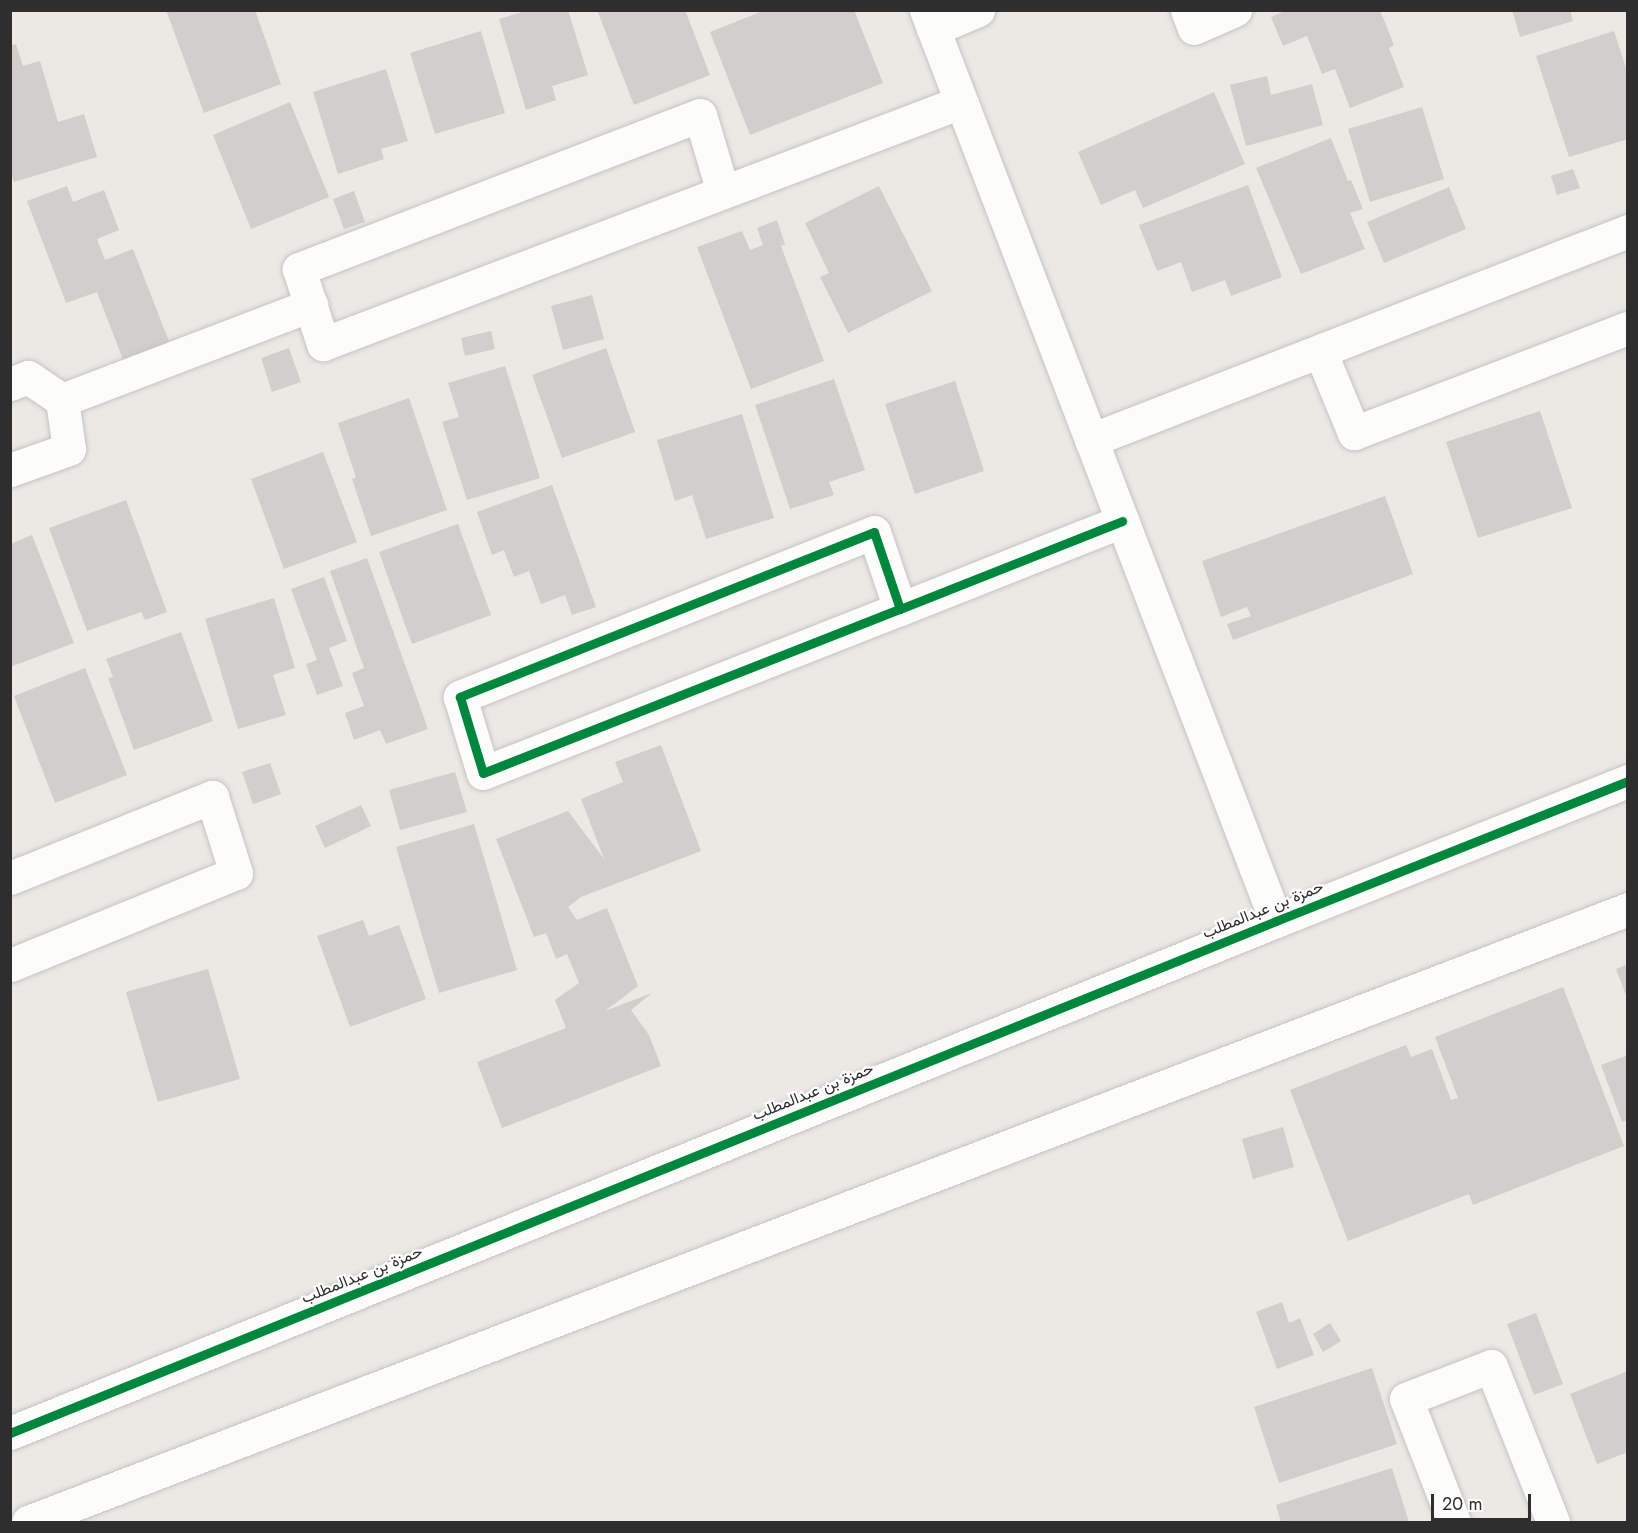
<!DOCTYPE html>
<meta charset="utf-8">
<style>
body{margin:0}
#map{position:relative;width:1638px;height:1533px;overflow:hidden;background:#ece8e4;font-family:Jost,Vazirmatn,sans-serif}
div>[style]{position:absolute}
.building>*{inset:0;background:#d1cecb}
.roads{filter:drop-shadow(0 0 2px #c5c4c5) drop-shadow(0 0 2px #c5c4c5)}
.street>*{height:33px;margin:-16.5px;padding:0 16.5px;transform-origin:16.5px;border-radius:16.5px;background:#fcfcfb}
.secondary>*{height:33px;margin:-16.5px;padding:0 16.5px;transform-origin:16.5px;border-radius:16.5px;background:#fcfcfb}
.cycleway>*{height:9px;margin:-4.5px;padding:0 4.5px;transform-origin:4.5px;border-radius:4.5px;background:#00873e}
span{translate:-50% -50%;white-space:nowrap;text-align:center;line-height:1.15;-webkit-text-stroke:4.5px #fff;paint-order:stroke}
.street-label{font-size:16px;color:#2e2e2e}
.frame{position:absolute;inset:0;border:12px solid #2e2e2e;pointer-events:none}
.scale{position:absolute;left:1431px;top:1494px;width:100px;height:27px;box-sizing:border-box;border:3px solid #2e2e2e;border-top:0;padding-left:8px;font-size:18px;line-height:21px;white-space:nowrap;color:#2e2e2e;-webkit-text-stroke:4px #fff;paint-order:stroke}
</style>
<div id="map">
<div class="building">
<div style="clip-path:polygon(166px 10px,255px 10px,281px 84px,204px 113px)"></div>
<div style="clip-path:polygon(529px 10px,568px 10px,588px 75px,552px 86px,556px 100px,526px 110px,499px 19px)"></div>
<div style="clip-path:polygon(597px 10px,685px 10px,710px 75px,634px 105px)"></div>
<div style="clip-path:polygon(765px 10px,854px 10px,883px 83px,750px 135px,710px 32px)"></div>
<div style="clip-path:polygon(1287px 10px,1380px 10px,1394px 45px,1389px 48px,1404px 87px,1350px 108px,1335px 69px,1322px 74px,1307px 36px,1283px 46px,1271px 17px)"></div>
<div style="clip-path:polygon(1512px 10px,1570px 10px,1573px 21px,1520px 37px)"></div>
<div style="clip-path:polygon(481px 31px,505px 113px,435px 134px,410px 53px)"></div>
<div style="clip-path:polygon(1614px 31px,1628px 74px,1628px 139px,1569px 157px,1536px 56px)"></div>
<div style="clip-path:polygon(16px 44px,23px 66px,40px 61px,58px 122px,84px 114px,97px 157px,14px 182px,10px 170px,10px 46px)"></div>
<div style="clip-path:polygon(386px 69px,408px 141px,381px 149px,384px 159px,338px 174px,313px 92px)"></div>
<div style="clip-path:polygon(1267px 76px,1271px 95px,1312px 84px,1323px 125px,1246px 146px,1230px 85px)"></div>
<div style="clip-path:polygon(1214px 92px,1245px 164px,1143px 208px,1135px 190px,1101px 205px,1078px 152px)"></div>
<div style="clip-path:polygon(290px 102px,329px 197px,251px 229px,213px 135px)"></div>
<div style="clip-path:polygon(1422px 107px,1444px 179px,1370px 202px,1348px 129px)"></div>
<div style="clip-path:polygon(1331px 138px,1348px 181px,1351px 180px,1363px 209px,1350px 213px,1365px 249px,1301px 274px,1256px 168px)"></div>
<div style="clip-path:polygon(1573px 169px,1580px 188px,1557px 195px,1551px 176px)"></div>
<div style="clip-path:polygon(1248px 185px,1282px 277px,1231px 296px,1225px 280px,1192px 292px,1181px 262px,1157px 271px,1139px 225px)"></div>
<div style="clip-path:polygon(67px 186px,73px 202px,104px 190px,119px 230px,97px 239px,105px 260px,133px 249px,170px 344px,124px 362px,97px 292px,66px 303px,27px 201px)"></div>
<div style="clip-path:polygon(879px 186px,932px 291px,848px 333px,820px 277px,829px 273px,805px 223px)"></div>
<div style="clip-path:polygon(1449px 187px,1466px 229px,1384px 263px,1367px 222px)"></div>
<div style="clip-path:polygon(354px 191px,365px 222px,344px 229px,333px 199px)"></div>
<div style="clip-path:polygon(777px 220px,785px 244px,781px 246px,824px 361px,751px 389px,697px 247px,742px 231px,750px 250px,763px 245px,757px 228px)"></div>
<div style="clip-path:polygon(592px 295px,604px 339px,563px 350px,551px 306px)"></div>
<div style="clip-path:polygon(491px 331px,495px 349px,465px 356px,461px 338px)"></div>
<div style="clip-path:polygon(289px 348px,301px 382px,272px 392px,261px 358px)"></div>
<div style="clip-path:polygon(606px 348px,635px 432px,562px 458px,532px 375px)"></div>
<div style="clip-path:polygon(505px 366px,540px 478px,467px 500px,442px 422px,459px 417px,448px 383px)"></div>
<div style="clip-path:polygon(834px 379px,865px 470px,829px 482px,834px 495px,790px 509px,755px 405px)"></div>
<div style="clip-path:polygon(955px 381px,984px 471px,915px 494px,885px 404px)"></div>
<div style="clip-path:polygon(409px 398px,447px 510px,371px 536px,352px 479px,356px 477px,338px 423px)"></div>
<div style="clip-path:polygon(1540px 411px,1572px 508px,1478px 538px,1446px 442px)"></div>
<div style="clip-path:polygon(742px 414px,774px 518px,706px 539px,692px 495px,675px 501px,657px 440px)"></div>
<div style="clip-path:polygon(323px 452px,357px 542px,284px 569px,251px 479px)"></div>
<div style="clip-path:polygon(552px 485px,596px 607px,572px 615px,565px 595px,541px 604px,529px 571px,514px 577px,504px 550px,492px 555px,477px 512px)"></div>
<div style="clip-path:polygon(1385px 496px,1413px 574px,1233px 640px,1227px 624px,1251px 616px,1247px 607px,1221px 617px,1202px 561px)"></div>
<div style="clip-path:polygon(126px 500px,167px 612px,145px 620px,141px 612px,87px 631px,49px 528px)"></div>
<div style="clip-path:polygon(458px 524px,491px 615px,412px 644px,379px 552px)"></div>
<div style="clip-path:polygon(32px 535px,74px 643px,10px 667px,10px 544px)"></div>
<div style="clip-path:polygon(367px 558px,428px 729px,386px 744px,380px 730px,354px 740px,345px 713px,364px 706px,352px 673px,364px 668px,330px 571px)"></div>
<div style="clip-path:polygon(324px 577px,347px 641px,329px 648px,343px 686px,317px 695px,306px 664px,317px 660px,291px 589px)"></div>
<div style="clip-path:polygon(274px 598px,295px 668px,273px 675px,286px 715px,238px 729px,205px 619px)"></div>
<div style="clip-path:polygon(181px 632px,213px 721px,134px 750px,108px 678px,113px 677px,106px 659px)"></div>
<div style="clip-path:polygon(85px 668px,127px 775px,55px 803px,14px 696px)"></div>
<div style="clip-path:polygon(661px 745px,701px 851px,581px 897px,568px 907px,577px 920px,607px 908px,638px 986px,605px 1011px,652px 993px,631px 1010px,649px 1035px,661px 1066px,502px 1128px,477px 1062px,566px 1028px,555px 1000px,579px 983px,567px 954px,556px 959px,546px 933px,534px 937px,496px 839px,568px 811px,604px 859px,581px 799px,623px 782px,615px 762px)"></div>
<div style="clip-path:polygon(270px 763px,281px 794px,253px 804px,242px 772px)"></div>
<div style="clip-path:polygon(455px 772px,467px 812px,400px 830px,389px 790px)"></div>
<div style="clip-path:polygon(361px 805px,371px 826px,325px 848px,315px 826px)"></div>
<div style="clip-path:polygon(474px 824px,517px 970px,439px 993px,396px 847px)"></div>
<div style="clip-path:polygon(363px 920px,369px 936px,399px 925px,426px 999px,350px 1027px,317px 936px)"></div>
<div style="clip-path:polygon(1628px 964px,1628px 998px,1627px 998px,1616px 969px)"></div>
<div style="clip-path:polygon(208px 969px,240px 1079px,158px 1102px,126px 992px)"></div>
<div style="clip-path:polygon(1563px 987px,1624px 1146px,1473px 1205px,1469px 1194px,1348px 1241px,1290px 1090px,1406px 1045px,1411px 1057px,1432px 1049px,1451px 1100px,1458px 1098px,1435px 1037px)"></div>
<div style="clip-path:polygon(1628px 1055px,1628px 1120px,1622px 1122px,1601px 1065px)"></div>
<div style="clip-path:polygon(1283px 1127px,1294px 1167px,1253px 1179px,1242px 1139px)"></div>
<div style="clip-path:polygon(1282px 1302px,1289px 1323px,1300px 1318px,1314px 1355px,1277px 1369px,1256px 1312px)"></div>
<div style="clip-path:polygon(1536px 1313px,1563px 1384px,1534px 1395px,1507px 1324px)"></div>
<div style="clip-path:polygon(1330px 1323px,1341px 1341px,1323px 1352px,1313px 1334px)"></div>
<div style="clip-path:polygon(1372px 1368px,1397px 1444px,1279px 1483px,1254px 1407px)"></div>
<div style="clip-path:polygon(1628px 1371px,1628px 1452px,1597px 1464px,1570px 1394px)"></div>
<div style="clip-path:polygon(1392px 1468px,1409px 1522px,1281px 1522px,1276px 1505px)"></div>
</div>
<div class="roads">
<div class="street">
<div style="left:926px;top:10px;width:976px;rotate:68.98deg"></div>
<div style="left:1187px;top:10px;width:19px;rotate:69deg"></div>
<div style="left:1194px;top:28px;width:45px;rotate:-23.7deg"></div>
<div style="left:933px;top:29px;width:49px;rotate:-22.9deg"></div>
<div style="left:723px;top:192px;width:80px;rotate:-106.6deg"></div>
<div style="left:700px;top:115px;width:430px;rotate:159deg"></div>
<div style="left:299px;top:269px;width:79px;rotate:72.3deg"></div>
<div style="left:323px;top:344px;width:682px;rotate:-20.77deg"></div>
<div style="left:1320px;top:351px;width:89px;rotate:67.5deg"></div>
<div style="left:1354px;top:433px;width:293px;rotate:-21deg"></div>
<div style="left:10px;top:384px;width:19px;rotate:-21deg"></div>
<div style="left:28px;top:377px;width:41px;rotate:34.1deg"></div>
<div style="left:62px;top:400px;width:49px;rotate:81.9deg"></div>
<div style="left:69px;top:449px;width:63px;rotate:160.4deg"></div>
<div style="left:62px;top:400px;width:267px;rotate:-20.9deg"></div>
<div style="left:1091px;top:440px;width:576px;rotate:-21.27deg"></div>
<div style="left:900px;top:609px;width:81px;rotate:-108.7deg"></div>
<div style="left:874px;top:532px;width:446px;rotate:158.3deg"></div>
<div style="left:460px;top:697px;width:79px;rotate:73.2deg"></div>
<div style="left:483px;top:773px;width:448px;rotate:-21.5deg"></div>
<div style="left:900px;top:609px;width:239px;rotate:-21.6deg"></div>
<div style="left:10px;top:878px;width:218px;rotate:-21.9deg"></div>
<div style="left:212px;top:797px;width:80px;rotate:72.5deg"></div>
<div style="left:236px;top:873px;width:244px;rotate:157.8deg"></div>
<div style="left:1454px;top:1522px;width:132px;rotate:-111.3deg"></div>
<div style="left:1406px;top:1399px;width:91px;rotate:-21.2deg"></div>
<div style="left:1491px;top:1366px;width:168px;rotate:68.3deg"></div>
</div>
<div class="secondary">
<div style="left:10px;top:1433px;width:1366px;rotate:-22.02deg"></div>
<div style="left:1276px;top:921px;width:379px;rotate:-21.7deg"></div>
<div style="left:28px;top:1522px;width:1713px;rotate:-20.96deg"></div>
</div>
</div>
<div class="cycleway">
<div style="left:900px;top:609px;width:81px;rotate:-108.7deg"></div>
<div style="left:874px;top:532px;width:446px;rotate:158.3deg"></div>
<div style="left:460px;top:697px;width:79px;rotate:73.2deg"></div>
<div style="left:483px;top:773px;width:448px;rotate:-21.5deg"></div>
<div style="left:900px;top:609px;width:239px;rotate:-21.6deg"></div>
<div style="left:10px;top:1433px;width:1366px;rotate:-22.02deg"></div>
<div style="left:1276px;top:921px;width:379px;rotate:-21.7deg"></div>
</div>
<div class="street-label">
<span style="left:1263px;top:910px;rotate:-22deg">حمزة بن عبدالمطلب</span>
<span style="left:813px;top:1092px;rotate:-22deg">حمزة بن عبدالمطلب</span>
<span style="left:362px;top:1275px;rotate:-22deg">حمزة بن عبدالمطلب</span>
</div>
<div class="frame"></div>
<div class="scale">20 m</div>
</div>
